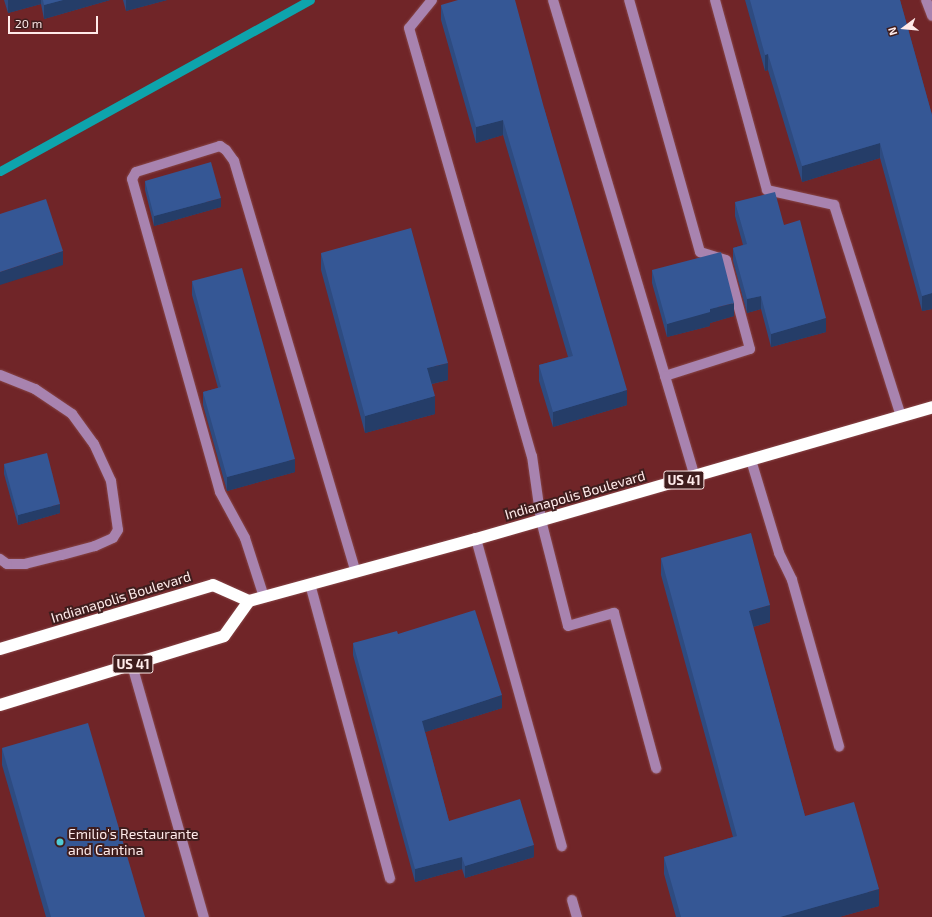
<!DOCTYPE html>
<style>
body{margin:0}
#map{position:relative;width:932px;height:917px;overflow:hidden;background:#702528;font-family:"Exo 2",sans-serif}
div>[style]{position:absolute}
.stream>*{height:9px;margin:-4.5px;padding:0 4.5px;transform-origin:4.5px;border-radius:4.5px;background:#0ea4ac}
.roads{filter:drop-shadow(0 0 1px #874547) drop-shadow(0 0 1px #874547)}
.minor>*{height:10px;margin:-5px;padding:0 5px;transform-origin:5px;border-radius:5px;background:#a883af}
.highway>*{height:12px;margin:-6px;padding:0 6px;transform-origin:6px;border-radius:6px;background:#fff}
.wall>*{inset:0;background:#2e4b80}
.shaded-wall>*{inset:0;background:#253d68}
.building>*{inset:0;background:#355795}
.dots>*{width:11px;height:11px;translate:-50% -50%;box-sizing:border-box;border:2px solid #3f1d1d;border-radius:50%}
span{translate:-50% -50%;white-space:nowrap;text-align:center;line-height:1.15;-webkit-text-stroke:4px #3f1d1d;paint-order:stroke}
.shield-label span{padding:1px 3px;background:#3f1d1d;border:1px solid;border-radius:3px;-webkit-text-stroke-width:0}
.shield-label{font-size:13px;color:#ffebea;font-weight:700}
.street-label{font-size:14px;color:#ffebea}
.poi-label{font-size:14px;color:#ffebea}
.left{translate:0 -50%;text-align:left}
.north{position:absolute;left:884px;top:8px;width:40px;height:40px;-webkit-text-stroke:3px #3f1d1d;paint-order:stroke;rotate:254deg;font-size:11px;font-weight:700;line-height:16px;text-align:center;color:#ffebea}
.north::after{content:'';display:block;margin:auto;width:14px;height:18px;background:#ffebea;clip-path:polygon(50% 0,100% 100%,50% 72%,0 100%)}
.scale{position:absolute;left:8px;top:16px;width:90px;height:18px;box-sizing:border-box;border:2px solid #ffebea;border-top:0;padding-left:5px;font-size:12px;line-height:14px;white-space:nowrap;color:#ffebea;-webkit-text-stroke:3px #3f1d1d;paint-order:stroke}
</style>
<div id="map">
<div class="stream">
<div style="left:0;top:171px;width:354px;rotate:-28.9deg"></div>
</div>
<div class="roads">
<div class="minor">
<div style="left:432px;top:0;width:36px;rotate:129deg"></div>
<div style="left:409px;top:28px;width:445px;rotate:74deg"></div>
<div style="left:532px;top:456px;width:65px;rotate:82deg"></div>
<div style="left:541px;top:520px;width:109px;rotate:75.7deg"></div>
<div style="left:568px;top:626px;width:48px;rotate:-15.8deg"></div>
<div style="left:614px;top:613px;width:161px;rotate:74.8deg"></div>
<div style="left:553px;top:0;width:392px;rotate:73.4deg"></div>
<div style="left:665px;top:376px;width:89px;rotate:-17.6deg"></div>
<div style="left:750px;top:349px;width:92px;rotate:-105.1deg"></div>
<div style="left:726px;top:260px;width:27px;rotate:-163deg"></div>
<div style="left:700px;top:252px;width:262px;rotate:-105.7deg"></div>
<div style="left:715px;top:0;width:197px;rotate:74.7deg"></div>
<div style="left:767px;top:190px;width:69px;rotate:12.6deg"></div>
<div style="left:834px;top:205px;width:221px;rotate:72.4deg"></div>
<div style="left:926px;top:0;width:17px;rotate:69deg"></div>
<div style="left:0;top:375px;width:38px;rotate:22deg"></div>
<div style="left:35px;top:389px;width:45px;rotate:34deg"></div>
<div style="left:72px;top:414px;width:37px;rotate:54deg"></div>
<div style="left:94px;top:444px;width:41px;rotate:65.3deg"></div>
<div style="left:111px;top:481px;width:49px;rotate:81.9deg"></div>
<div style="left:118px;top:530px;width:9px;rotate:122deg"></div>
<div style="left:113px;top:538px;width:20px;rotate:156deg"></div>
<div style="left:95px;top:546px;width:35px;rotate:165deg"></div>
<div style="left:61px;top:555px;width:36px;rotate:166deg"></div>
<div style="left:26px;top:564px;width:19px;rotate:180deg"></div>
<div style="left:7px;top:564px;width:9px;rotate:-144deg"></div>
<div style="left:665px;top:376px;width:105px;rotate:73.5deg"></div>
<div style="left:751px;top:460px;width:97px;rotate:73.2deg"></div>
<div style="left:779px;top:553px;width:30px;rotate:64deg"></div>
<div style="left:792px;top:580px;width:173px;rotate:74.2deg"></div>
<div style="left:476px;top:539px;width:319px;rotate:74.4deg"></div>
<div style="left:310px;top:584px;width:305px;rotate:74.8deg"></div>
<div style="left:264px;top:597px;width:62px;rotate:-107.9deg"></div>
<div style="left:245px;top:538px;width:52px;rotate:-118.5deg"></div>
<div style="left:220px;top:492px;width:325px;rotate:-105.7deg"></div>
<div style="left:132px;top:179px;width:8px;rotate:-60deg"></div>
<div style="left:136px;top:172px;width:88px;rotate:-17.2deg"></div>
<div style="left:220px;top:146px;width:7px;rotate:34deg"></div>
<div style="left:226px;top:150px;width:14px;rotate:54deg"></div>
<div style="left:234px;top:161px;width:429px;rotate:73.5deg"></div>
<div style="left:132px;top:665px;width:262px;rotate:74.1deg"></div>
<div style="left:572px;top:900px;width:18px;rotate:74deg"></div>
</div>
<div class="highway">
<div style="left:0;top:649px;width:222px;rotate:-16.7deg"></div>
<div style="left:213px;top:585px;width:39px;rotate:24deg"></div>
<div style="left:249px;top:601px;width:235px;rotate:-15.3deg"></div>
<div style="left:476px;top:539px;width:475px;rotate:-16.1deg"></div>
<div style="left:0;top:705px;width:234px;rotate:-17.1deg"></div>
<div style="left:224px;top:636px;width:43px;rotate:-54.5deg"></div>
</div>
</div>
<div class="wall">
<div style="clip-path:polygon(4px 0,110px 0,44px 19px,41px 4px,8px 13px)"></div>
<div style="clip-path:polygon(123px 0,167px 0,126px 11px)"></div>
<div style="clip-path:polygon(745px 0,900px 0,932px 115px,932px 309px,922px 311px,880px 158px,802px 182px,768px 70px,765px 71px)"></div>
<div style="clip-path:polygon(441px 5px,544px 108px,627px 405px,553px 427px,539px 381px,539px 365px,568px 357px,503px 135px,476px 143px,441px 20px)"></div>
<div style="clip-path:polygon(145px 181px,221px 207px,154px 226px,145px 190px)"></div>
<div style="clip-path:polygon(735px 202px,784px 225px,826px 332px,771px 347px,761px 309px,747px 313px,733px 261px,733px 248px,743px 245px,735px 216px)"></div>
<div style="clip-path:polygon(321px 253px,448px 380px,432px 384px,435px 414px,365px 433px,321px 270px)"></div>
<div style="clip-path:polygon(652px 270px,734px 316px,710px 323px,710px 326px,667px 337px,652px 283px)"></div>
<div style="clip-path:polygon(192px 281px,295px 472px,227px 491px,203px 405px,203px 392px,218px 388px,192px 295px)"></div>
<div style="clip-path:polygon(4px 464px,60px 513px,18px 525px,4px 474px)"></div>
<div style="clip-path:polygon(661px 558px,770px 622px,753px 627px,805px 816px,879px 906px,839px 917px,676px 917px,664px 874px,664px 857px,733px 837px,661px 575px)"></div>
<div style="clip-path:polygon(398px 634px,502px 708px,425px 732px,449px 821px,534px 857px,465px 878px,462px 869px,415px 882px,353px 655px,353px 643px)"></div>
<div style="clip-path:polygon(2px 748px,145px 917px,46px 917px,2px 765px)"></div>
</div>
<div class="shaded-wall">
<div style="clip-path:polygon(8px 0,41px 0,41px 4px,8px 13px)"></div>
<div style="clip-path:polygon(63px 0,110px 0,44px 19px,44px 5px)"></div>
<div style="clip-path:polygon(126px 0,167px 0,126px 11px)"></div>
<div style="clip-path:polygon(768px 54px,768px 70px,765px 71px,765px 55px)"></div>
<div style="clip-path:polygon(503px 120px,503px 135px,476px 143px,476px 127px)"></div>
<div style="clip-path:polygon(880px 143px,880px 158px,802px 182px,802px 166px)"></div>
<div style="clip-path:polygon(221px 198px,221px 207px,154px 226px,154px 216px)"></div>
<div style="clip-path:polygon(63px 251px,63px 265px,0 285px,0 272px)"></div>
<div style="clip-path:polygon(932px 293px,932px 309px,922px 311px,922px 296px)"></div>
<div style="clip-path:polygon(761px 296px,761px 309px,747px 313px,747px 299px)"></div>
<div style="clip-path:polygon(734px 303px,734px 316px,710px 323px,710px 326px,667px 337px,667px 324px,710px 309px)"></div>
<div style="clip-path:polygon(826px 318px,826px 332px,771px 347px,771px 334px)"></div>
<div style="clip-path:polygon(448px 363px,448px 380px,427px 385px,427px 368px)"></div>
<div style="clip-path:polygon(627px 390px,627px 405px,553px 427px,553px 412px)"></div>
<div style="clip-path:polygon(435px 396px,435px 414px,365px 433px,365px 416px)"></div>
<div style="clip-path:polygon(295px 459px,295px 472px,227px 491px,227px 477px)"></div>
<div style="clip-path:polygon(60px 504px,60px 513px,18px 525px,18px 515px)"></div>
<div style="clip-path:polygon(770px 605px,770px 622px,749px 628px,749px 611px)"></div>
<div style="clip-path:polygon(502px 695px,502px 708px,422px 733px,422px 721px)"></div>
<div style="clip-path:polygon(534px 845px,534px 857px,465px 878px,465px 866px)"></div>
<div style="clip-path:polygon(462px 857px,462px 869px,415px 882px,415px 869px)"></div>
<div style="clip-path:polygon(879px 889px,879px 906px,839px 917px,780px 917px)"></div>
</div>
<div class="building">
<div style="clip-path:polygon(43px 0,63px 0,44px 5px)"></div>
<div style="clip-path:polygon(458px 0,515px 0,544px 108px,627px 390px,553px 412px,539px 365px,573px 356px,503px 120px,476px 127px,441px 5px)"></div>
<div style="clip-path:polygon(750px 0,900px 0,932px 115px,932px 293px,922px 296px,880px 143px,802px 166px,768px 54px,765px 55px)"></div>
<div style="clip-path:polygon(211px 162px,221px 198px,154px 216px,145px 181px)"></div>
<div style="clip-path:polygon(775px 192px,784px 225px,800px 220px,826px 318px,771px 334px,761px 296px,747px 299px,733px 248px,747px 244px,735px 202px)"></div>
<div style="clip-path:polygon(46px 199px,63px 251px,0 272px,0 214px)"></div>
<div style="clip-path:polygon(411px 228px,448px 363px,427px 368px,435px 396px,365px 416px,321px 253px)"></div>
<div style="clip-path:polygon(721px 252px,734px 303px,710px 309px,710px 312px,667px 324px,652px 270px)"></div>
<div style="clip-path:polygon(242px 268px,295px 459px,227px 477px,203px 392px,221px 387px,192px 281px)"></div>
<div style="clip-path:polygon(47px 453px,60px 504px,18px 515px,4px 464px)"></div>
<div style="clip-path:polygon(751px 533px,770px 605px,749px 611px,805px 816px,854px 802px,879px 889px,780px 917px,681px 917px,664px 857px,737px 836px,661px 558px)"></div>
<div style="clip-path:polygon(475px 610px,502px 695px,422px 721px,449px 821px,520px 799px,534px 845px,465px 866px,462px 857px,415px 869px,353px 643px,397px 631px,398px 634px)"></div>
<div style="clip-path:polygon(88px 723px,145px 917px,51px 917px,2px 748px)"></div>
</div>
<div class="dots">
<div style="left:60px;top:842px;background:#51ccd4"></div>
</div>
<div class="shield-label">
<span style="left:684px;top:480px">US 41</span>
<span style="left:133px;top:664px">US 41</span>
</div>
<div class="street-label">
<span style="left:575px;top:495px;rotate:-16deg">Indianapolis Boulevard</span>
<span style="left:121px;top:597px;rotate:-17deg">Indianapolis Boulevard</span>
</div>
<div class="poi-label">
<span class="left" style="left:68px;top:842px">Emilio's Restaurante<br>and Cantina</span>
</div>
<div class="north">N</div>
<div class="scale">20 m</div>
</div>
